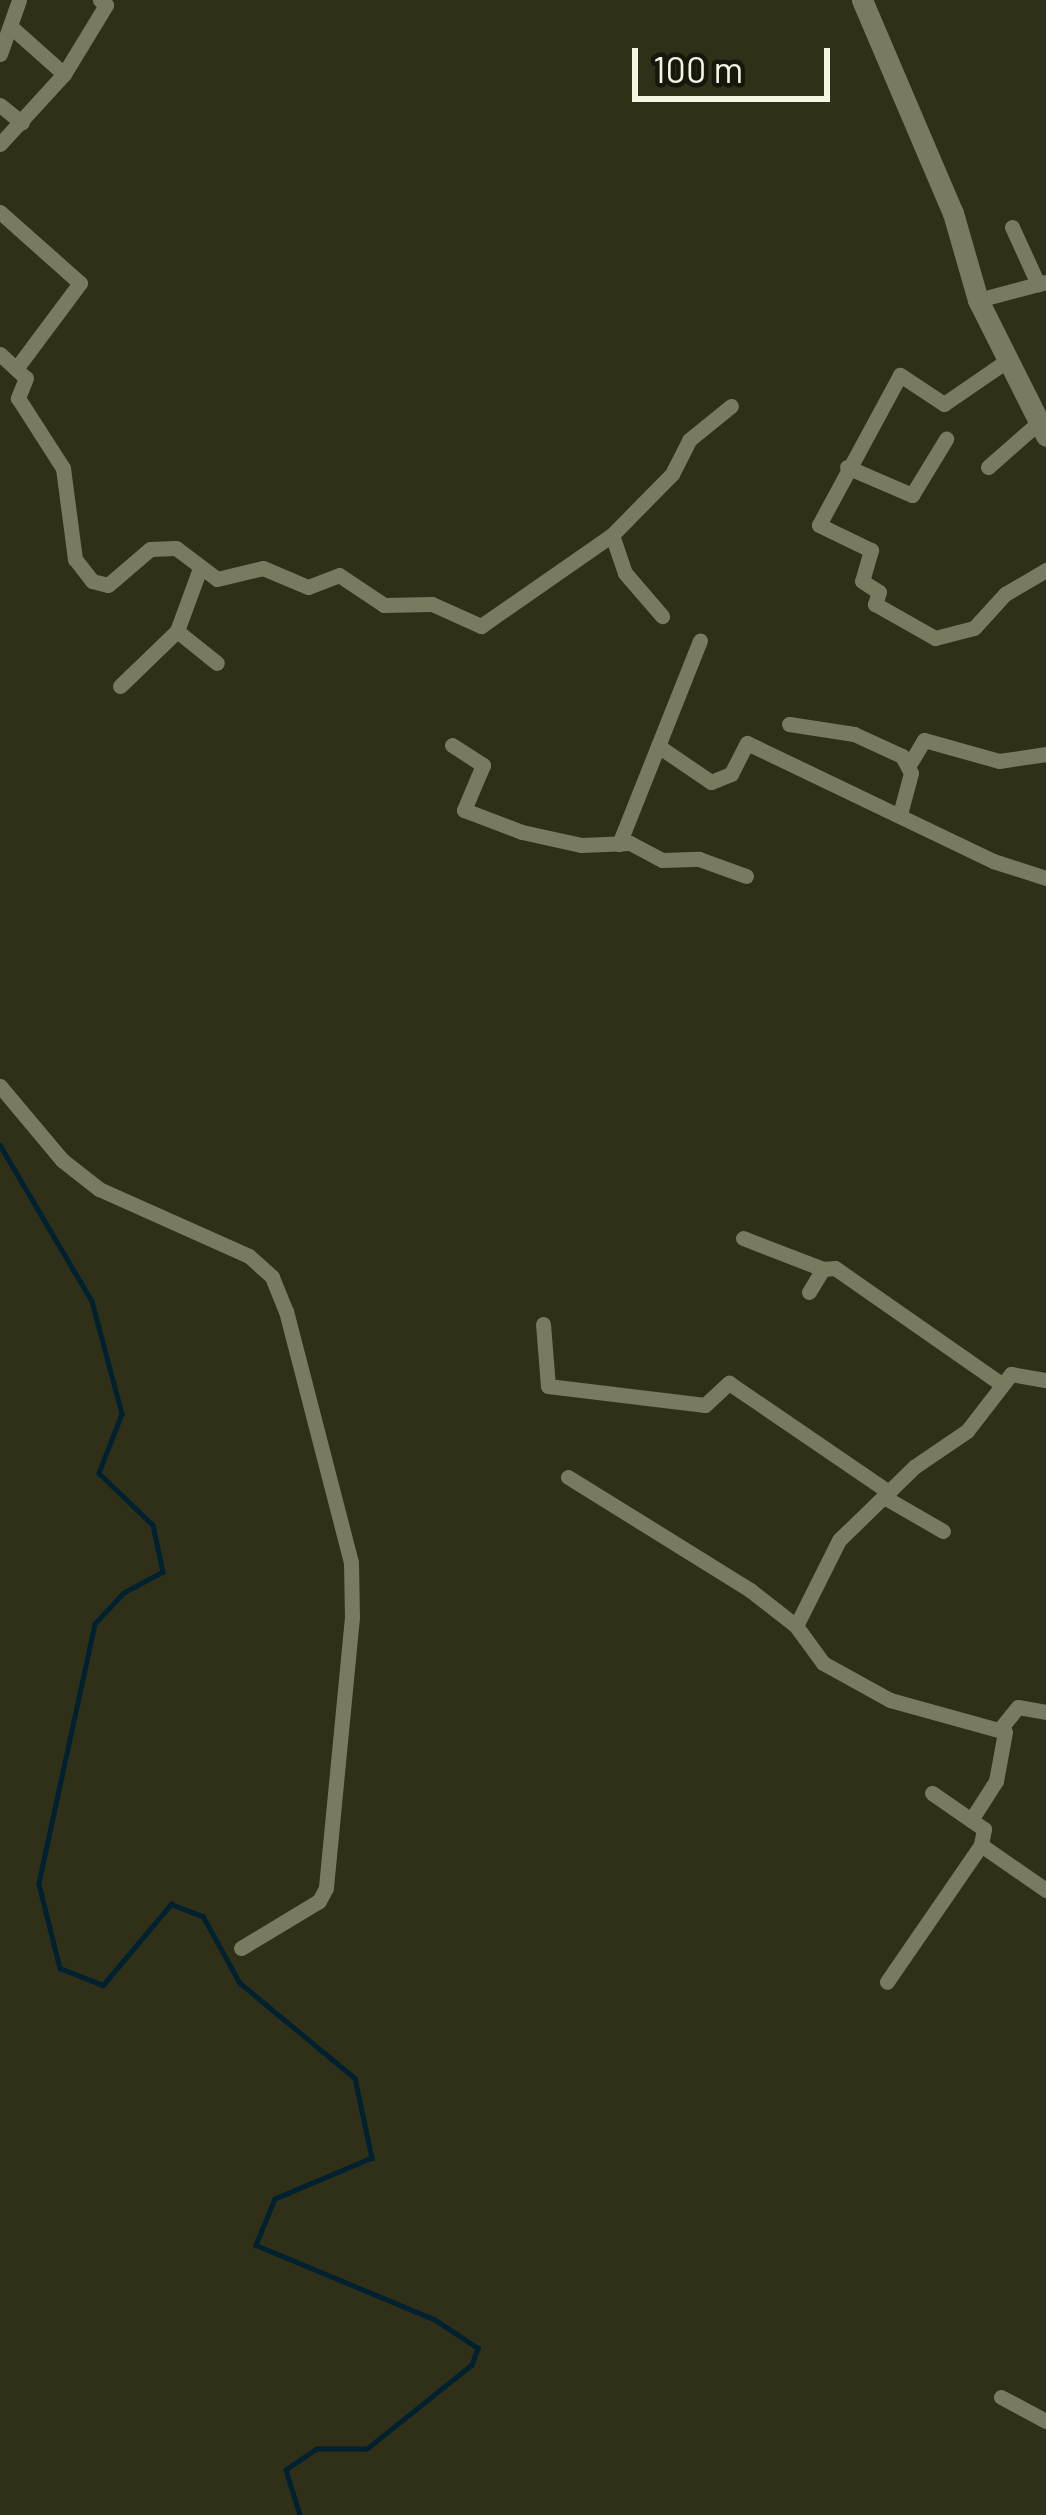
<!DOCTYPE html>
<style>
body{margin:0}
#map{position:relative;width:1046px;height:2515px;overflow:hidden;background:#2f3017;font-family:Barlow,sans-serif}
div>[style]{position:absolute}
.stream>*{height:4.5px;margin:-2.25px;padding:0 2.25px;transform-origin:2.25px;border-radius:2.25px;background:#002130}
.minor>*{height:15px;margin:-7.5px;padding:0 7.5px;transform-origin:7.5px;border-radius:7.5px;background:#797a5f}
.secondary>*{height:21px;margin:-10.5px;padding:0 10.5px;transform-origin:10.5px;border-radius:10.5px;background:#797a5f}
span{translate:-50% -50%;white-space:nowrap;text-align:center;line-height:1.15;-webkit-text-stroke:12px #17170c;paint-order:stroke}
.scale{position:absolute;left:632px;top:48px;width:198px;height:54px;box-sizing:border-box;border:6px solid #f5f5e6;border-top:0;padding-left:15px;font-size:36px;line-height:42px;white-space:nowrap;color:#f5f5e6;-webkit-text-stroke:9px #17170c;paint-order:stroke}
</style>
<div id="map">
<div class="stream">
<div style="left:0;top:1145px;width:181px;rotate:59.5deg"></div>
<div style="left:92px;top:1301px;width:117px;rotate:75.1deg"></div>
<div style="left:122px;top:1414px;width:63px;rotate:111.3deg"></div>
<div style="left:99px;top:1473px;width:75px;rotate:43.9deg"></div>
<div style="left:153px;top:1525px;width:48px;rotate:78deg"></div>
<div style="left:163px;top:1572px;width:44px;rotate:151.7deg"></div>
<div style="left:124px;top:1593px;width:42px;rotate:133.1deg"></div>
<div style="left:95px;top:1624px;width:266px;rotate:102.2deg"></div>
<div style="left:39px;top:1884px;width:87px;rotate:76deg"></div>
<div style="left:60px;top:1968px;width:46px;rotate:21.6deg"></div>
<div style="left:103px;top:1985px;width:106px;rotate:-50deg"></div>
<div style="left:171px;top:1904px;width:34px;rotate:21deg"></div>
<div style="left:203px;top:1916px;width:77px;rotate:61.1deg"></div>
<div style="left:240px;top:1983px;width:149px;rotate:39.6deg"></div>
<div style="left:355px;top:2078px;width:82px;rotate:78deg"></div>
<div style="left:372px;top:2158px;width:105px;rotate:157.1deg"></div>
<div style="left:275px;top:2199px;width:50px;rotate:112.4deg"></div>
<div style="left:256px;top:2245px;width:193px;rotate:22.6deg"></div>
<div style="left:434px;top:2319px;width:53px;rotate:33.4deg"></div>
<div style="left:478px;top:2348px;width:18px;rotate:109deg"></div>
<div style="left:472px;top:2365px;width:134px;rotate:141.3deg"></div>
<div style="left:367px;top:2449px;width:50px;rotate:180deg"></div>
<div style="left:317px;top:2449px;width:37px;rotate:146deg"></div>
<div style="left:286px;top:2470px;width:47px;rotate:72.7deg"></div>
</div>
<div class="minor">
<div style="left:0;top:54px;width:57px;rotate:-70.6deg"></div>
<div style="left:64px;top:74px;width:81px;rotate:-58.7deg"></div>
<div style="left:106px;top:5px;width:8px;rotate:-140deg"></div>
<div style="left:0;top:105px;width:28px;rotate:39deg"></div>
<div style="left:0;top:144px;width:95px;rotate:-47.6deg"></div>
<div style="left:64px;top:74px;width:72px;rotate:-138.4deg"></div>
<div style="left:0;top:212px;width:107px;rotate:41.6deg"></div>
<div style="left:80px;top:283px;width:107px;rotate:126.7deg"></div>
<div style="left:1012px;top:227px;width:63px;rotate:65.5deg"></div>
<div style="left:978px;top:300px;width:70px;rotate:-14.8deg"></div>
<div style="left:0;top:354px;width:35px;rotate:43deg"></div>
<div style="left:26px;top:378px;width:22px;rotate:112deg"></div>
<div style="left:18px;top:398px;width:83px;rotate:57.3deg"></div>
<div style="left:63px;top:468px;width:92px;rotate:82.5deg"></div>
<div style="left:75px;top:559px;width:28px;rotate:52deg"></div>
<div style="left:92px;top:581px;width:16px;rotate:14deg"></div>
<div style="left:108px;top:585px;width:55px;rotate:-40.6deg"></div>
<div style="left:150px;top:549px;width:26px;rotate:-2deg"></div>
<div style="left:176px;top:548px;width:51px;rotate:37.1deg"></div>
<div style="left:217px;top:579px;width:47px;rotate:-13.4deg"></div>
<div style="left:263px;top:568px;width:49px;rotate:22.9deg"></div>
<div style="left:308px;top:587px;width:33px;rotate:-21deg"></div>
<div style="left:339px;top:575px;width:54px;rotate:33.7deg"></div>
<div style="left:384px;top:605px;width:48px;rotate:-1.2deg"></div>
<div style="left:432px;top:604px;width:54px;rotate:24.2deg"></div>
<div style="left:481px;top:626px;width:160px;rotate:-34.8deg"></div>
<div style="left:612px;top:535px;width:86px;rotate:-45.5deg"></div>
<div style="left:672px;top:474px;width:38px;rotate:-63deg"></div>
<div style="left:689px;top:440px;width:54px;rotate:-39deg"></div>
<div style="left:1005px;top:362px;width:74px;rotate:145.5deg"></div>
<div style="left:944px;top:404px;width:53px;rotate:-146.6deg"></div>
<div style="left:900px;top:375px;width:170px;rotate:118.4deg"></div>
<div style="left:819px;top:525px;width:58px;rotate:25.7deg"></div>
<div style="left:871px;top:550px;width:32px;rotate:106deg"></div>
<div style="left:862px;top:581px;width:20px;rotate:33deg"></div>
<div style="left:879px;top:592px;width:13px;rotate:108deg"></div>
<div style="left:875px;top:604px;width:69px;rotate:29.5deg"></div>
<div style="left:935px;top:638px;width:40px;rotate:-14.4deg"></div>
<div style="left:974px;top:628px;width:46px;rotate:-47.6deg"></div>
<div style="left:1005px;top:594px;width:48px;rotate:-30.3deg"></div>
<div style="left:847px;top:467px;width:71px;rotate:23.3deg"></div>
<div style="left:912px;top:495px;width:66px;rotate:-58.7deg"></div>
<div style="left:988px;top:467px;width:65px;rotate:-41.3deg"></div>
<div style="left:612px;top:535px;width:40px;rotate:71.1deg"></div>
<div style="left:625px;top:573px;width:57px;rotate:49.3deg"></div>
<div style="left:177px;top:631px;width:51px;rotate:38.7deg"></div>
<div style="left:120px;top:686px;width:79px;rotate:-44deg"></div>
<div style="left:177px;top:631px;width:67px;rotate:-69.9deg"></div>
<div style="left:789px;top:724px;width:66px;rotate:8.7deg"></div>
<div style="left:854px;top:734px;width:53px;rotate:24.6deg"></div>
<div style="left:902px;top:756px;width:19px;rotate:62deg"></div>
<div style="left:911px;top:773px;width:42px;rotate:105deg"></div>
<div style="left:452px;top:745px;width:37px;rotate:33deg"></div>
<div style="left:483px;top:765px;width:49px;rotate:112.9deg"></div>
<div style="left:464px;top:810px;width:62px;rotate:20.8deg"></div>
<div style="left:522px;top:832px;width:60px;rotate:12.4deg"></div>
<div style="left:581px;top:845px;width:49px;rotate:-2.3deg"></div>
<div style="left:630px;top:843px;width:36px;rotate:28deg"></div>
<div style="left:662px;top:860px;width:37px;rotate:-2deg"></div>
<div style="left:699px;top:859px;width:50px;rotate:19.9deg"></div>
<div style="left:658px;top:746px;width:64px;rotate:34.2deg"></div>
<div style="left:711px;top:782px;width:22px;rotate:-22deg"></div>
<div style="left:731px;top:774px;width:35px;rotate:-63deg"></div>
<div style="left:747px;top:743px;width:273px;rotate:25.6deg"></div>
<div style="left:993px;top:861px;width:56px;rotate:17.8deg"></div>
<div style="left:909px;top:765px;width:29px;rotate:-59deg"></div>
<div style="left:924px;top:740px;width:78px;rotate:15.6deg"></div>
<div style="left:999px;top:761px;width:48px;rotate:-8.5deg"></div>
<div style="left:619px;top:844px;width:219px;rotate:-68.3deg"></div>
<div style="left:0;top:1086px;width:97px;rotate:50deg"></div>
<div style="left:62px;top:1160px;width:47px;rotate:38.1deg"></div>
<div style="left:99px;top:1189px;width:164px;rotate:24.1deg"></div>
<div style="left:249px;top:1256px;width:31px;rotate:42deg"></div>
<div style="left:272px;top:1277px;width:37px;rotate:68deg"></div>
<div style="left:286px;top:1311px;width:259px;rotate:75.5deg"></div>
<div style="left:351px;top:1562px;width:55px;rotate:89deg"></div>
<div style="left:352px;top:1617px;width:272px;rotate:95.5deg"></div>
<div style="left:326px;top:1888px;width:15px;rotate:118deg"></div>
<div style="left:319px;top:1901px;width:91px;rotate:148.9deg"></div>
<div style="left:743px;top:1238px;width:86px;rotate:21.2deg"></div>
<div style="left:809px;top:1292px;width:27px;rotate:-59deg"></div>
<div style="left:823px;top:1269px;width:12px;rotate:-5deg"></div>
<div style="left:835px;top:1268px;width:203px;rotate:34.9deg"></div>
<div style="left:543px;top:1324px;width:62px;rotate:85.4deg"></div>
<div style="left:548px;top:1386px;width:158px;rotate:6.9deg"></div>
<div style="left:705px;top:1405px;width:33px;rotate:-43deg"></div>
<div style="left:729px;top:1383px;width:194px;rotate:34.3deg"></div>
<div style="left:568px;top:1477px;width:214px;rotate:31.8deg"></div>
<div style="left:750px;top:1590px;width:58px;rotate:38deg"></div>
<div style="left:796px;top:1626px;width:46px;rotate:53.9deg"></div>
<div style="left:823px;top:1663px;width:77px;rotate:28.9deg"></div>
<div style="left:890px;top:1700px;width:119px;rotate:15.5deg"></div>
<div style="left:1005px;top:1732px;width:50px;rotate:100.4deg"></div>
<div style="left:996px;top:1781px;width:46px;rotate:122.7deg"></div>
<div style="left:971px;top:1820px;width:16px;rotate:35deg"></div>
<div style="left:984px;top:1829px;width:16px;rotate:101deg"></div>
<div style="left:981px;top:1845px;width:166px;rotate:124.5deg"></div>
<div style="left:884px;top:1497px;width:68px;rotate:30deg"></div>
<div style="left:796px;top:1626px;width:96px;rotate:-63.4deg"></div>
<div style="left:839px;top:1540px;width:105px;rotate:-44.2deg"></div>
<div style="left:914px;top:1467px;width:64px;rotate:-34.2deg"></div>
<div style="left:967px;top:1431px;width:72px;rotate:-52.3deg"></div>
<div style="left:1011px;top:1374px;width:36px;rotate:10deg"></div>
<div style="left:1000px;top:1729px;width:28px;rotate:-51deg"></div>
<div style="left:1018px;top:1707px;width:28px;rotate:10deg"></div>
<div style="left:932px;top:1793px;width:47px;rotate:34.7deg"></div>
<div style="left:981px;top:1845px;width:79px;rotate:34.7deg"></div>
<div style="left:1001px;top:2397px;width:51px;rotate:28.1deg"></div>
</div>
<div class="secondary">
<div style="left:862px;top:0;width:232px;rotate:66.9deg"></div>
<div style="left:953px;top:213px;width:91px;rotate:74deg"></div>
<div style="left:978px;top:300px;width:152px;rotate:63.4deg"></div>
</div>
<div class="scale">100 m</div>
</div>
